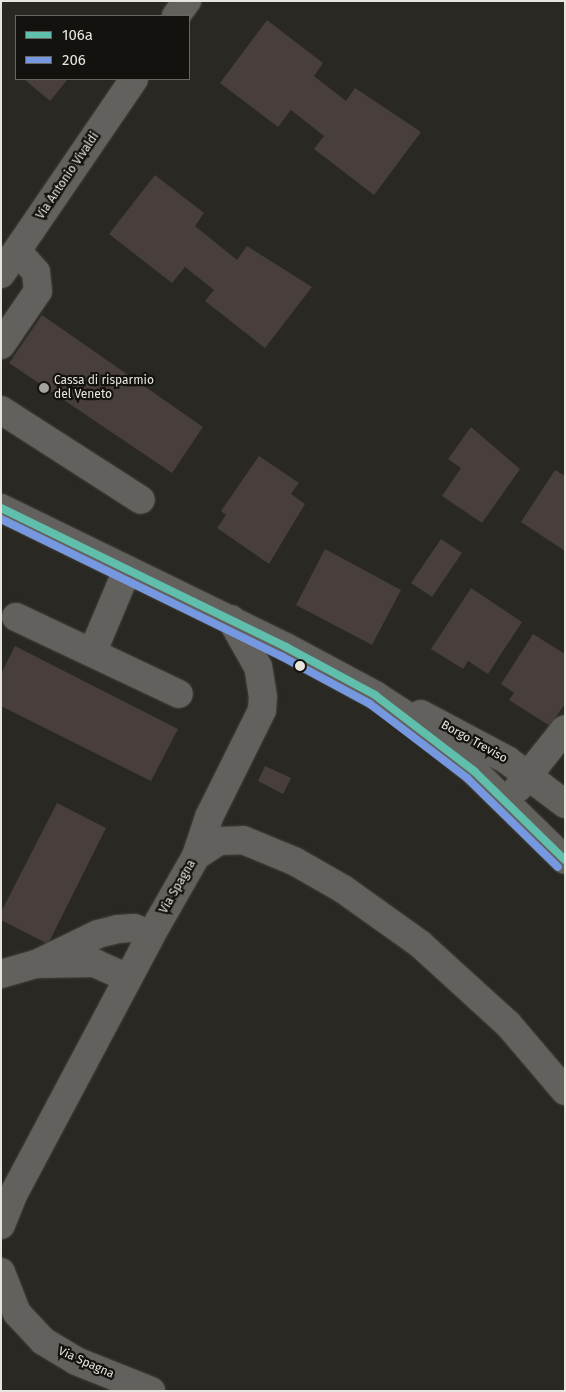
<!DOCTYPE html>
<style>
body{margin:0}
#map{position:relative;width:566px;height:1392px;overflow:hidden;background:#292822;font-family:"Fira Sans",sans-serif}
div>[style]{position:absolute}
.building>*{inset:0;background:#483e3b}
.roads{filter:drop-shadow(0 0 1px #44433e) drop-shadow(0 0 1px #44433e)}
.minor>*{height:28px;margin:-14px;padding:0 14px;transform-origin:14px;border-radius:14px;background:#62615d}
.bus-1>*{height:8px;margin:-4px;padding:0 4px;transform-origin:4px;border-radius:4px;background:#5fbeac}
.bus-2>*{height:8px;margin:-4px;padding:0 4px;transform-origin:4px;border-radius:4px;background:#7698e1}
.dots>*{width:14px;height:14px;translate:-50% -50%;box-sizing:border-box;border:2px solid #13120e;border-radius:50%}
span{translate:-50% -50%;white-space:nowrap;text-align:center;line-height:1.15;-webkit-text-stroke:4.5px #13120e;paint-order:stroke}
.street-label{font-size:12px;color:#e7e5de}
.poi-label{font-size:12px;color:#e7e5de}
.left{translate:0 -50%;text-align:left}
.frame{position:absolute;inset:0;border:2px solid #e7e5de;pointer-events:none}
.legend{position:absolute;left:15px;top:15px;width:175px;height:65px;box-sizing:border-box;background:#13120e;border:1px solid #686661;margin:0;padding:6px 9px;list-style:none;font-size:15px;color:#e7e5de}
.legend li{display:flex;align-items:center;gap:10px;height:25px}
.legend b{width:25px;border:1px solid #686661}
</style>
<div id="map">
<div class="building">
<div style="clip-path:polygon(267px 20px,323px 63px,314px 76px,346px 101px,355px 88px,421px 132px,374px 195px,314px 149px,324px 136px,291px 110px,278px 127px,220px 83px)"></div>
<div style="clip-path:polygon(24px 79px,68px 79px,50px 101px)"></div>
<div style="clip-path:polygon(155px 175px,204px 213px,195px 226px,237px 260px,247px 246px,312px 287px,265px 348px,205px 301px,214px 290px,185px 267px,172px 283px,109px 234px)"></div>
<div style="clip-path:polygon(42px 315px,203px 427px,172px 473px,9px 363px)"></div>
<div style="clip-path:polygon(471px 427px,520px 469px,482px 523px,442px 496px,461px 468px,448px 459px)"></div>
<div style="clip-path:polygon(259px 456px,299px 483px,291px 494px,305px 504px,269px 564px,217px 528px,226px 515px,221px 511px)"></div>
<div style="clip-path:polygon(555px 470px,565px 476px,565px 551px,521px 522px)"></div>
<div style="clip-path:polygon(441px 539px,462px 553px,432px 597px,411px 583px)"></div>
<div style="clip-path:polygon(325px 549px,401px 590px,372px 645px,296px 605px)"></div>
<div style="clip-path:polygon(471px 588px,522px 622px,488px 674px,468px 661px,463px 669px,431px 649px)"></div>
<div style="clip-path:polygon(533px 634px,565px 654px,565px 704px,550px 726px,509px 700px,514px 693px,501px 684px)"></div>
<div style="clip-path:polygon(15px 646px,178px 729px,151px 781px,1px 706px,1px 674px)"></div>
<div style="clip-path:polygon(265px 766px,291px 778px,283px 794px,258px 781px)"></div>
<div style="clip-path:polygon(57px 803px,106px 828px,48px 944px,1px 920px,1px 912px)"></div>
</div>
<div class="roads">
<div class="minor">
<div style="left:176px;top:16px;width:19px;rotate:-54deg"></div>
<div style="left:1px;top:274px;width:236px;rotate:-55.7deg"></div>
<div style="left:1px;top:345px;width:65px;rotate:-55.6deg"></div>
<div style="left:38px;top:291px;width:19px;rotate:-96deg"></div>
<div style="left:36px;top:272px;width:28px;rotate:-132deg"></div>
<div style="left:1px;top:410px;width:166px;rotate:32.7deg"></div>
<div style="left:1px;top:508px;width:317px;rotate:26deg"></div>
<div style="left:286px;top:647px;width:101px;rotate:28.3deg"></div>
<div style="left:375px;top:695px;width:31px;rotate:33deg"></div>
<div style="left:401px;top:712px;width:94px;rotate:38.9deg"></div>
<div style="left:474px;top:771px;width:127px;rotate:44.4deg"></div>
<div style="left:16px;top:617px;width:180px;rotate:25.3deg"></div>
<div style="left:93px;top:651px;width:88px;rotate:-67.2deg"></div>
<div style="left:421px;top:714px;width:98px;rotate:28.1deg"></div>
<div style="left:507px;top:760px;width:73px;rotate:37.2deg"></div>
<div style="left:518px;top:788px;width:75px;rotate:-51.5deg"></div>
<div style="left:196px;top:856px;width:41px;rotate:-71.6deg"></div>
<div style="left:209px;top:817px;width:119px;rotate:-63.6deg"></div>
<div style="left:262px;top:710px;width:13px;rotate:-86deg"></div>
<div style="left:263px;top:697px;width:30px;rotate:-99deg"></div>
<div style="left:258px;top:667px;width:55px;rotate:-119.4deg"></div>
<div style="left:1px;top:974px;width:36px;rotate:-16deg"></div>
<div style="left:128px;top:978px;width:36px;rotate:-156deg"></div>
<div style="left:95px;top:963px;width:59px;rotate:179deg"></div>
<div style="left:36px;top:964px;width:69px;rotate:-25.8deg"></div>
<div style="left:98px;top:934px;width:21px;rotate:-14deg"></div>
<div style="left:118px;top:929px;width:16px;rotate:-4deg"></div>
<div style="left:134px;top:928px;width:18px;rotate:22deg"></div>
<div style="left:1px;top:1225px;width:32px;rotate:-68deg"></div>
<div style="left:13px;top:1195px;width:294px;rotate:-62deg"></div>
<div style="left:151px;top:935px;width:91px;rotate:-60.3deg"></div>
<div style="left:196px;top:856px;width:27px;rotate:-33deg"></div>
<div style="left:219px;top:841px;width:24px;rotate:-2deg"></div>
<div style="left:243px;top:840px;width:55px;rotate:22.4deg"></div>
<div style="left:294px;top:861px;width:56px;rotate:29.7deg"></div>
<div style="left:343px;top:889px;width:95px;rotate:35.5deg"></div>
<div style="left:420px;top:944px;width:119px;rotate:42.3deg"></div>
<div style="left:508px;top:1024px;width:88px;rotate:49.6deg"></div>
<div style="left:1px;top:1272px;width:44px;rotate:68.7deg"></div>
<div style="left:17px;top:1313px;width:38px;rotate:47deg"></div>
<div style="left:43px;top:1341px;width:39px;rotate:31deg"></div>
<div style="left:76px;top:1361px;width:81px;rotate:21.8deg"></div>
</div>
</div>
<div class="bus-1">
<div style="left:1px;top:508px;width:317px;rotate:26deg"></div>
<div style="left:286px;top:647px;width:101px;rotate:28.3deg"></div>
<div style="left:375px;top:695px;width:125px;rotate:37.5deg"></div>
<div style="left:474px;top:771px;width:127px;rotate:44.4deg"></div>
</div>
<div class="bus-2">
<div style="left:1px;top:519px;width:312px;rotate:26.1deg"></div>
<div style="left:281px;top:656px;width:101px;rotate:28.3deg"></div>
<div style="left:370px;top:704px;width:122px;rotate:37.3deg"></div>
<div style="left:467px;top:778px;width:127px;rotate:44.4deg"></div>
</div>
<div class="dots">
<div style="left:44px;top:388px;background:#a4a39c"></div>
<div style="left:300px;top:666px;background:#e7e5de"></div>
</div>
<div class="street-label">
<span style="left:68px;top:176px;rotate:-56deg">Via Antonio Vivaldi</span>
<span style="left:474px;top:742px;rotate:29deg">Borgo Treviso</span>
<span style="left:178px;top:887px;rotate:-60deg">Via Spagna</span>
<span style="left:86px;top:1363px;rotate:24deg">Via Spagna</span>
</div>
<div class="poi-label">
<span class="left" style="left:54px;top:388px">Cassa di risparmio<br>del Veneto</span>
</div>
<div class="frame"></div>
<ul class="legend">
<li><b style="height:6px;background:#5fbeac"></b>106a</li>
<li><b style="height:6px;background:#7698e1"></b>206</li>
</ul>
</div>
